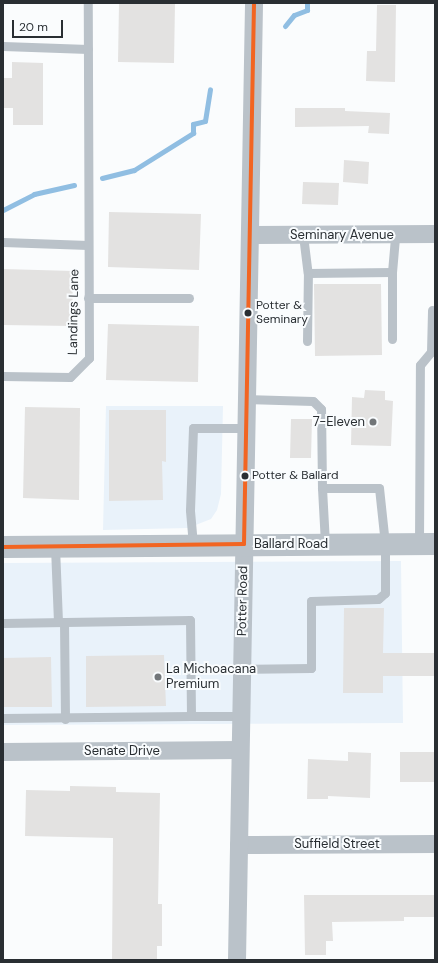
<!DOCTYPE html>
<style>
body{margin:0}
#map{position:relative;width:438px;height:963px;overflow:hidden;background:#fafcfd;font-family:"DM Sans",sans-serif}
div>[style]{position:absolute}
.built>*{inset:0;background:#e9f2fa}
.stream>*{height:5px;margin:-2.5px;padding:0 2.5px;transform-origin:2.5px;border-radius:2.5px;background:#90bee2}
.building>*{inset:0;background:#e3e2e1}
.service>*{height:9px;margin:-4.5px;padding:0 4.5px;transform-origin:4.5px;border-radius:4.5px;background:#bac2c9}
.minor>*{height:18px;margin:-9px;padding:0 9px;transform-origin:9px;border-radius:9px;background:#bac2c9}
.tertiary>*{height:22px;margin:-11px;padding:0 11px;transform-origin:11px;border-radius:11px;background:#bac2c9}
.bus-1>*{height:4px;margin:-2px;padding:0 2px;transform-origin:2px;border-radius:2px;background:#f26522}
.dots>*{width:11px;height:11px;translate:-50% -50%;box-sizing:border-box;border:2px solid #f9fcfe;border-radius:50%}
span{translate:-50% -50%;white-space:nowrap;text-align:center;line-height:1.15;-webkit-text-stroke:4px #f9fcfe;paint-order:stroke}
.bus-label{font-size:12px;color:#292e32}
.left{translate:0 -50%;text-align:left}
.street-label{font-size:13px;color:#292e32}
.poi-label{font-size:13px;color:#292e32}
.right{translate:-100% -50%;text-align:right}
.frame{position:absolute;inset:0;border:4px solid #292e32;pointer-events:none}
.scale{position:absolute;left:12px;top:20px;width:51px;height:18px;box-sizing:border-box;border:2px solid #292e32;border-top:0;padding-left:5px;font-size:12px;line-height:14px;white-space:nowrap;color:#292e32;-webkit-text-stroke:3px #f9fcfe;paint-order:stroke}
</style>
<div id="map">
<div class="built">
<div style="clip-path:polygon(106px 406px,223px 406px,221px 494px,217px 510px,211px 519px,188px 528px,103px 530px)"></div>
<div style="clip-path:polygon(401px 561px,403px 723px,3px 725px,3px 563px)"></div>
</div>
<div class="stream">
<div style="left:285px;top:26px;width:14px;rotate:-51deg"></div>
<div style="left:294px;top:15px;width:14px;rotate:-21deg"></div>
<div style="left:307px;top:10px;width:7px;rotate:-90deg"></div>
<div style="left:102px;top:178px;width:33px;rotate:-14deg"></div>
<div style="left:134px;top:170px;width:70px;rotate:-32.1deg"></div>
<div style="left:193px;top:133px;width:9px;rotate:-90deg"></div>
<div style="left:193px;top:124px;width:12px;rotate:-14deg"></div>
<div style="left:205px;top:121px;width:32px;rotate:-81deg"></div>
<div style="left:3px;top:210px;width:35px;rotate:-27deg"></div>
<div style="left:34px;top:194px;width:41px;rotate:-12.7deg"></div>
</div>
<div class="building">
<div style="clip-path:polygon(119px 3px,175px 3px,174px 63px,118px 62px)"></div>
<div style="clip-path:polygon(377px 5px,396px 5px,395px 82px,366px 81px,367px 51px,376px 51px)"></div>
<div style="clip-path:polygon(12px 62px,43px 63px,43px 125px,13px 125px,13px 108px,3px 108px,3px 78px,12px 78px)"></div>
<div style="clip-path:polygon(295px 108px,345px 108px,345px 111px,390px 113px,389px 134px,368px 133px,369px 126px,295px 127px)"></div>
<div style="clip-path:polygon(344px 160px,369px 162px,368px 184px,343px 182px)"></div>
<div style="clip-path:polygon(303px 182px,339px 183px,338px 205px,302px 204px)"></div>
<div style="clip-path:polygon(109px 212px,201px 214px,199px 270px,108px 267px)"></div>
<div style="clip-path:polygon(3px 269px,73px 271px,72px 326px,3px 325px)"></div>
<div style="clip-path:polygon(314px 284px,381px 284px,382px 355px,315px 356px)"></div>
<div style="clip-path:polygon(108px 324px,199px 326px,198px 382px,106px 380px)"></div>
<div style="clip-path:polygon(365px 390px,385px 391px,385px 400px,393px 401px,391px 446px,351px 445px,352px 397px,364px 398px)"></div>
<div style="clip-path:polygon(25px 407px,80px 408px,79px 500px,23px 498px)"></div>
<div style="clip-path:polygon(109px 410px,166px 410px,166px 462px,162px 461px,163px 500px,109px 501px)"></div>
<div style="clip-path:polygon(291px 419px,312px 419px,311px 458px,290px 458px)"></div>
<div style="clip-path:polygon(344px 608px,384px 608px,383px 653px,435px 653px,435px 676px,383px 676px,383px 693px,343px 693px)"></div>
<div style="clip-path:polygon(164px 655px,166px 706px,86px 707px,86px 656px)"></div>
<div style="clip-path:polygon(51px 657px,52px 707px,3px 707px,3px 658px)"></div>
<div style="clip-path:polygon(348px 752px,371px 753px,370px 798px,328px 796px,328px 799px,307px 799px,308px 759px,348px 761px)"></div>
<div style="clip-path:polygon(400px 752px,435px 752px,435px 782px,400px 782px)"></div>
<div style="clip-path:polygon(70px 786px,116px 787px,116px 792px,160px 793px,158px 904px,162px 904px,162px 946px,157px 946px,157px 960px,112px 960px,113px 838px,25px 836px,26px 790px,70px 791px)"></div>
<div style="clip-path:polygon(304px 895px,435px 895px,435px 917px,404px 917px,404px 921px,332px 922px,333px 941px,326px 941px,326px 955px,305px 955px)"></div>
</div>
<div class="service">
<div style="left:3px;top:46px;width:85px;rotate:2deg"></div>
<div style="left:303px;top:235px;width:38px;rotate:83deg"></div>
<div style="left:308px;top:273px;width:84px;rotate:-0.7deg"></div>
<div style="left:392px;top:272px;width:38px;rotate:-85deg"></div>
<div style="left:3px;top:242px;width:85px;rotate:2deg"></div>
<div style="left:88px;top:298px;width:101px"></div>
<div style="left:392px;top:339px;width:67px;rotate:-90deg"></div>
<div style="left:307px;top:341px;width:68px;rotate:-89.2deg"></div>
<div style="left:3px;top:376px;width:67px;rotate:0.9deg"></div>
<div style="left:70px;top:377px;width:27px;rotate:-45deg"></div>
<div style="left:89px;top:358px;width:355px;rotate:-90.2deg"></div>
<div style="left:322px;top:488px;width:56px;rotate:86.9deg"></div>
<div style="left:419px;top:544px;width:179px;rotate:-89.7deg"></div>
<div style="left:420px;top:365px;width:17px;rotate:-50deg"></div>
<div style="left:431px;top:352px;width:42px;rotate:-88.6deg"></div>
<div style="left:193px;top:545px;width:35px;rotate:-95deg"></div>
<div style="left:190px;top:510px;width:82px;rotate:-87.9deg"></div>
<div style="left:193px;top:428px;width:53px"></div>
<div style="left:55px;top:547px;width:75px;rotate:87.7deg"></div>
<div style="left:64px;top:622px;width:97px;rotate:89.4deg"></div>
<div style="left:3px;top:623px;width:187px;rotate:-0.9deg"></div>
<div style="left:190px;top:620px;width:96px;rotate:89.4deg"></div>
<div style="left:191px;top:716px;width:51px"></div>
<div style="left:242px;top:669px;width:69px;rotate:-0.8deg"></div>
<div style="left:311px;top:668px;width:67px;rotate:-90deg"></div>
<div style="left:311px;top:601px;width:67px;rotate:-1.7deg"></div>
<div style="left:378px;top:599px;width:9px;rotate:-41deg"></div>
<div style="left:385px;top:593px;width:49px;rotate:-90deg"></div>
<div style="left:385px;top:544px;width:56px;rotate:-96.1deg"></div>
<div style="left:379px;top:488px;width:57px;rotate:180deg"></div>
<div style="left:322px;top:488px;width:79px;rotate:-90.7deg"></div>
<div style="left:321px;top:409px;width:11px;rotate:-135deg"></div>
<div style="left:313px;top:401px;width:66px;rotate:-178.3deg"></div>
<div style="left:3px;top:718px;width:188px;rotate:-0.6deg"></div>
</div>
<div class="minor">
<div style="left:250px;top:235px;width:185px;rotate:-0.3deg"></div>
<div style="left:3px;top:752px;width:237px;rotate:-0.5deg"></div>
<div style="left:239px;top:845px;width:196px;rotate:-0.3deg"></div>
<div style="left:237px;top:960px;width:957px;rotate:-88.98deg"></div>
</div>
<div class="tertiary">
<div style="left:3px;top:547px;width:432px;rotate:-0.4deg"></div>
</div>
<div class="bus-1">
<div style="left:244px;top:544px;width:541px;rotate:-88.94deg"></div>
<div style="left:3px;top:547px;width:241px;rotate:-0.7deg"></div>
</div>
<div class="dots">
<div style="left:248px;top:313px;background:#292e32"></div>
<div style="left:373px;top:422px;background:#727679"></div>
<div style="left:245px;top:476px;background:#292e32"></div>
<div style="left:158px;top:677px;background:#727679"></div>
</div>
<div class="bus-label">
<span class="left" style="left:256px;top:313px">Potter &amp;<br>Seminary</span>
<span class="left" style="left:252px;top:476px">Potter &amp; Ballard</span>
</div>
<div class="street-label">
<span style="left:342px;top:235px">Seminary Avenue</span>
<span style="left:74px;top:312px;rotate:-89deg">Landings Lane</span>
<span style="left:291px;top:544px">Ballard Road</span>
<span style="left:243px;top:601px;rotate:-89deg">Potter Road</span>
<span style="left:122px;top:751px">Senate Drive</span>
<span style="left:337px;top:844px">Suffield Street</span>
</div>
<div class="poi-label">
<span class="right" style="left:365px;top:422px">7-Eleven</span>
<span class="left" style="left:166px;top:677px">La Michoacana<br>Premium</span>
</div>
<div class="frame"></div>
<div class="scale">20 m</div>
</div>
